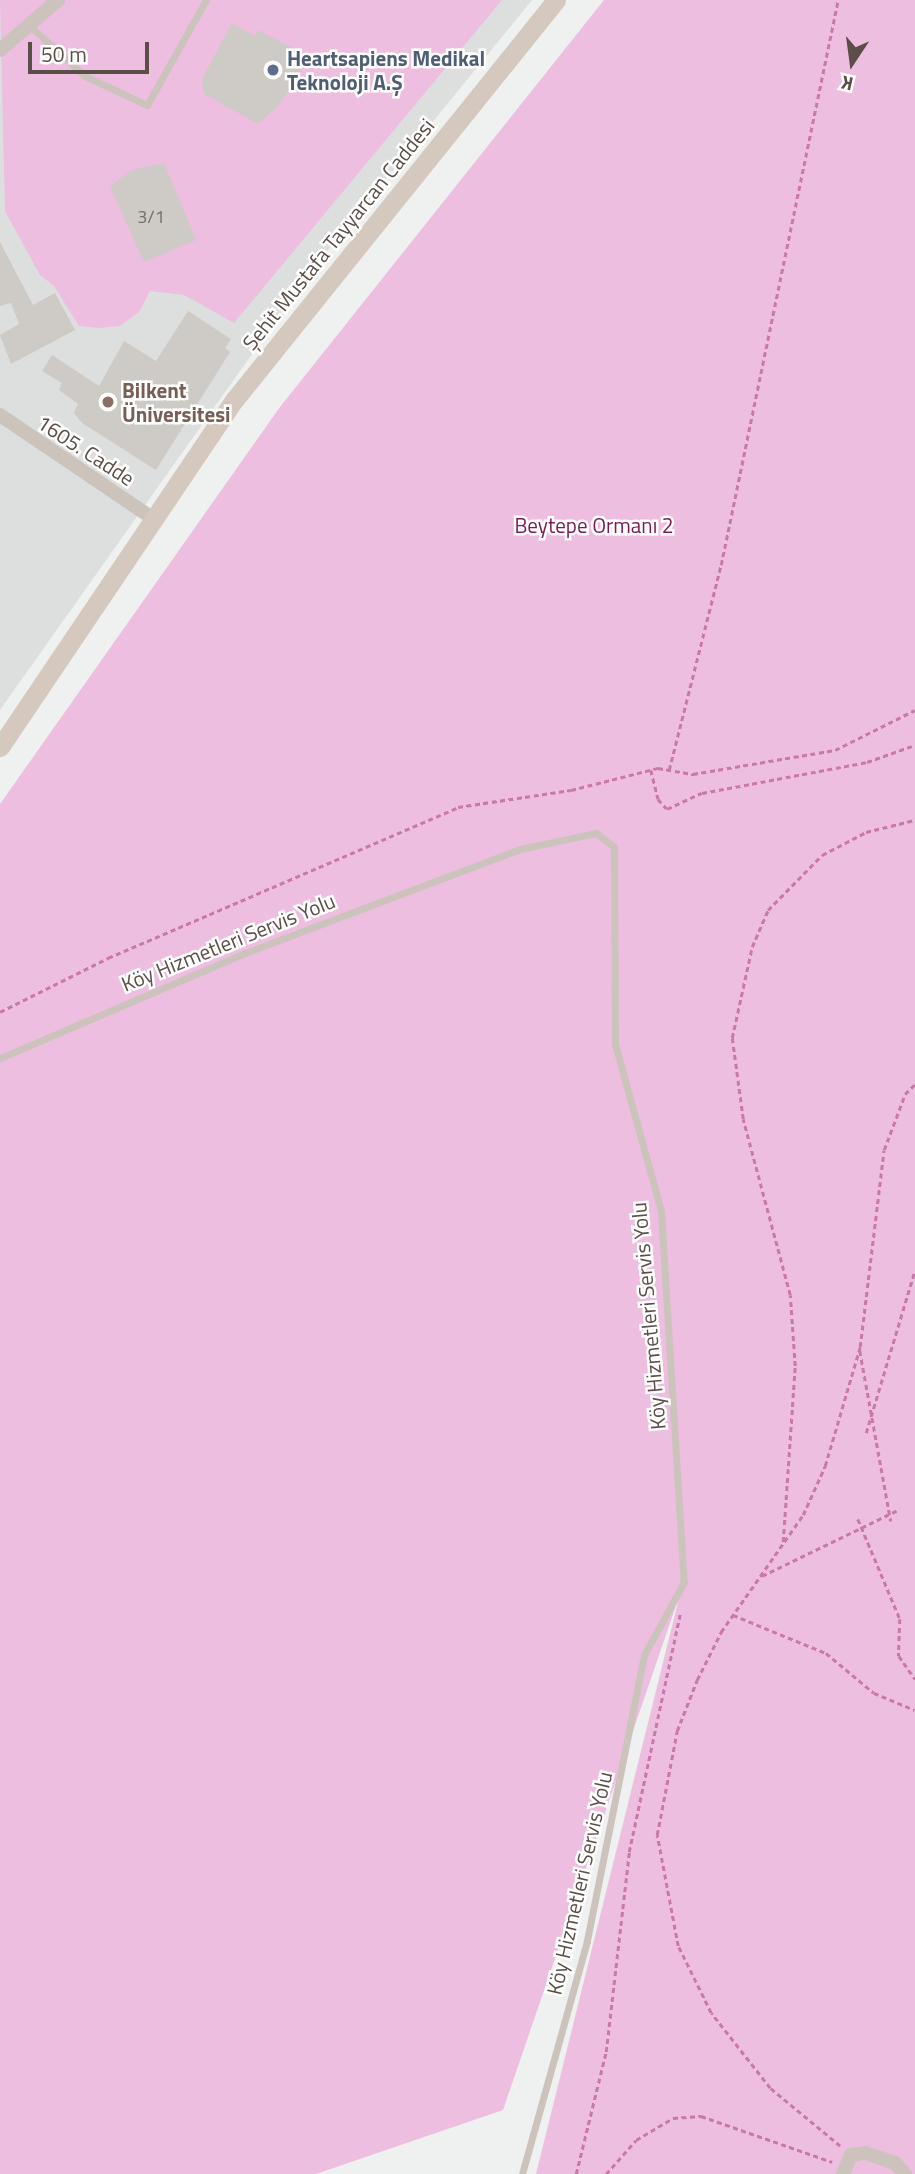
<!DOCTYPE html>
<meta charset="utf-8">
<style>
body{margin:0}
#map{position:relative;width:915px;height:2174px;overflow:hidden;background:#eef1f0;font-family:"Titillium Web",sans-serif}
div>[style]{position:absolute}
.education>*{inset:0;background:#dddfde}
.green>*{inset:0;background:#edbee0}
.building>*{inset:0;background:#cecac5}
.path>*{height:2.5px;margin-top:-1.25px;transform-origin:0;background:repeating-linear-gradient(90deg,#ca77a9 0 5px,transparent 0 8.5px)}
.service>*{height:7px;margin:-3.5px;padding:0 3.5px;transform-origin:3.5px;border-radius:3.5px;background:#cdc3bd}
.minor>*{height:14px;margin:-7px;padding:0 7px;transform-origin:7px;border-radius:7px;background:#cdc3bd}
.secondary>*{height:19px;margin:-9.5px;padding:0 9.5px;transform-origin:9.5px;border-radius:9.5px;background:#d5c8bf}
.dots>*{width:19px;height:19px;translate:-50% -50%;box-sizing:border-box;border:4px solid #fff;border-radius:50%}
span{translate:-50% -50%;white-space:nowrap;text-align:center;line-height:1.15;-webkit-text-stroke:5px #fff;paint-order:stroke}
.number-label{font-size:18px;color:#786d66}
.number-label span{-webkit-text-stroke-width:0}
.service-label{font-size:21px;color:#4e5e75;font-weight:700}
.left{translate:0 -50%;text-align:left}
.street-label{font-size:21px;color:#5b4e47}
.education-label{font-size:21px;color:#785e54;font-weight:700}
.park-label{font-size:21px;color:#7a1a54}
.north{position:absolute;left:817px;top:28px;width:70px;height:70px;-webkit-text-stroke:5px #fff;paint-order:stroke;rotate:193deg;font-size:19px;font-weight:700;line-height:28px;text-align:center;color:#5b4e47}
.north::after{content:'';display:block;margin:auto;width:24px;height:32px;background:#5b4e47;clip-path:polygon(50% 0,100% 100%,50% 72%,0 100%)}
.scale{position:absolute;left:28px;top:42px;width:121px;height:32px;box-sizing:border-box;border:4px solid #5b4e47;border-top:0;padding-left:9px;font-size:21px;line-height:24px;white-space:nowrap;color:#5b4e47;-webkit-text-stroke:5px #fff;paint-order:stroke}
</style>
<div id="map">
<div class="education">
<div style="clip-path:polygon(0 0,532px 0,308px 275px,0 710px)"></div>
</div>
<div class="green">
<div style="clip-path:polygon(0 0,502px 0,234px 323px,184px 295px,150px 291px,139px 312px,120px 326px,99px 328px,79px 326px,54px 286px,40px 275px,5px 211px)"></div>
<div style="clip-path:polygon(604px 0,915px 0,915px 2174px,536px 2174px,680px 1594px,503px 2110px,316px 2174px,0 2174px,0 804px,280px 407px)"></div>
</div>
<div class="building">
<div style="clip-path:polygon(232px 23px,255px 36px,258px 30px,297px 50px,304px 66px,279px 105px,258px 124px,204px 94px,202px 79px)"></div>
<div style="clip-path:polygon(164px 163px,196px 240px,144px 262px,110px 186px,132px 170px)"></div>
<div style="clip-path:polygon(0 242px,33px 305px,55px 293px,75px 330px,11px 364px,0 335px,19px 324px,11px 303px,0 306px)"></div>
<div style="clip-path:polygon(188px 311px,231px 339px,225px 348px,230px 352px,156px 470px,82px 423px,74px 413px,78px 404px,59px 390px,62px 383px,42px 371px,52px 355px,99px 386px,124px 341px,156px 361px)"></div>
</div>
<div class="path">
<div style="left:651px;top:770px;width:30px;rotate:76deg"></div>
<div style="left:658px;top:799px;width:13px;rotate:48deg"></div>
<div style="left:667px;top:809px;width:38px;rotate:-25deg"></div>
<div style="left:702px;top:793px;width:168px;rotate:-10.6deg"></div>
<div style="left:867px;top:762px;width:51px;rotate:-19.5deg"></div>
<div style="left:669px;top:770px;width:211px;rotate:-75.8deg"></div>
<div style="left:721px;top:565px;width:577px;rotate:-78.3deg"></div>
<div style="left:0;top:1012px;width:121px;rotate:-26.6deg"></div>
<div style="left:108px;top:958px;width:381px;rotate:-23.3deg"></div>
<div style="left:458px;top:807px;width:114px;rotate:-8.6deg"></div>
<div style="left:571px;top:790px;width:90px;rotate:-14.2deg"></div>
<div style="left:658px;top:768px;width:36px;rotate:10deg"></div>
<div style="left:693px;top:774px;width:144px;rotate:-9.6deg"></div>
<div style="left:835px;top:750px;width:89px;rotate:-26.6deg"></div>
<div style="left:860px;top:1351px;width:173px;rotate:79.7deg"></div>
<div style="left:866px;top:1433px;width:170px;rotate:-73.3deg"></div>
<div style="left:858px;top:1519px;width:108px;rotate:67.2deg"></div>
<div style="left:900px;top:1619px;width:37px;rotate:92deg"></div>
<div style="left:899px;top:1656px;width:28px;rotate:55deg"></div>
<div style="left:783px;top:1542px;width:176px;rotate:-86.1deg"></div>
<div style="left:795px;top:1366px;width:71px;rotate:-94deg"></div>
<div style="left:790px;top:1295px;width:182px;rotate:-105deg"></div>
<div style="left:743px;top:1119px;width:82px;rotate:-97.7deg"></div>
<div style="left:732px;top:1038px;width:93px;rotate:-77.6deg"></div>
<div style="left:752px;top:947px;width:40px;rotate:-66.6deg"></div>
<div style="left:768px;top:910px;width:77px;rotate:-45.5deg"></div>
<div style="left:822px;top:855px;width:50px;rotate:-27.6deg"></div>
<div style="left:866px;top:832px;width:50px;rotate:-13.8deg"></div>
<div style="left:762px;top:1576px;width:153px;rotate:-25.9deg"></div>
<div style="left:733px;top:1615px;width:100px;rotate:22.2deg"></div>
<div style="left:826px;top:1653px;width:62px;rotate:39.8deg"></div>
<div style="left:874px;top:1693px;width:44px;rotate:22.5deg"></div>
<div style="left:840px;top:2146px;width:91px;rotate:-140.4deg"></div>
<div style="left:770px;top:2088px;width:95px;rotate:-128.2deg"></div>
<div style="left:711px;top:2013px;width:75px;rotate:-116.2deg"></div>
<div style="left:678px;top:1946px;width:113px;rotate:-100.7deg"></div>
<div style="left:657px;top:1835px;width:106px;rotate:-79.1deg"></div>
<div style="left:677px;top:1731px;width:55px;rotate:-68.6deg"></div>
<div style="left:697px;top:1680px;width:54px;rotate:-63.4deg"></div>
<div style="left:721px;top:1632px;width:143px;rotate:-55deg"></div>
<div style="left:803px;top:1515px;width:54px;rotate:-65.8deg"></div>
<div style="left:825px;top:1466px;width:124px;rotate:-73.6deg"></div>
<div style="left:860px;top:1347px;width:198px;rotate:-83.1deg"></div>
<div style="left:884px;top:1150px;width:60px;rotate:-69.4deg"></div>
<div style="left:905px;top:1094px;width:14px;rotate:-45deg"></div>
<div style="left:576px;top:2174px;width:126px;rotate:-76.2deg"></div>
<div style="left:606px;top:2052px;width:201px;rotate:-83.4deg"></div>
<div style="left:629px;top:1852px;width:243px;rotate:-77.9deg"></div>
<div style="left:606px;top:2174px;width:45px;rotate:-48.6deg"></div>
<div style="left:636px;top:2140px;width:43px;rotate:-30.7deg"></div>
<div style="left:673px;top:2118px;width:28px;rotate:-4deg"></div>
<div style="left:701px;top:2116px;width:139px;rotate:19.3deg"></div>
</div>
<div class="service">
<div style="left:30px;top:26px;width:74px;rotate:42.3deg"></div>
<div style="left:85px;top:76px;width:68px;rotate:25.1deg"></div>
<div style="left:147px;top:105px;width:120px;rotate:-60.7deg"></div>
<div style="left:0;top:1058px;width:267px;rotate:-23.2deg"></div>
<div style="left:245px;top:953px;width:294px;rotate:-20.7deg"></div>
<div style="left:520px;top:849px;width:78px;rotate:-11.9deg"></div>
<div style="left:596px;top:833px;width:23px;rotate:38deg"></div>
<div style="left:614px;top:847px;width:197px;rotate:89.7deg"></div>
<div style="left:615px;top:1044px;width:173px;rotate:74.6deg"></div>
<div style="left:661px;top:1211px;width:372px;rotate:86.5deg"></div>
<div style="left:684px;top:1582px;width:83px;rotate:118.7deg"></div>
<div style="left:644px;top:1655px;width:292px;rotate:101.3deg"></div>
<div style="left:587px;top:1941px;width:242px;rotate:105.6deg"></div>
</div>
<div class="minor">
<div style="left:0;top:50px;width:77px;rotate:-40.8deg"></div>
<div style="left:0;top:415px;width:184px;rotate:34.1deg"></div>
<div style="left:843px;top:2174px;width:21px;rotate:-67deg"></div>
<div style="left:851px;top:2155px;width:15px;rotate:-8deg"></div>
<div style="left:866px;top:2153px;width:31px;rotate:19deg"></div>
<div style="left:895px;top:2163px;width:15px;rotate:48deg"></div>
</div>
<div class="secondary">
<div style="left:0;top:747px;width:420px;rotate:-56deg"></div>
<div style="left:235px;top:399px;width:512px;rotate:-51.18deg"></div>
</div>
<div class="dots">
<div style="left:273px;top:70px;background:#5c6f8a"></div>
<div style="left:108px;top:402px;background:#8d6e63"></div>
</div>
<div class="number-label">
<span style="left:151px;top:217px">3/1</span>
</div>
<div class="service-label">
<span class="left" style="left:287px;top:70px">Heartsapiens Medikal<br>Teknoloji A.Ş</span>
</div>
<div class="street-label">
<span style="left:338px;top:234px;rotate:-51deg">Şehit Mustafa Tayyarcan Caddesi</span>
<span style="left:86px;top:450px;rotate:33deg">1605. Cadde</span>
<span style="left:228px;top:942px;rotate:-22deg">Köy Hizmetleri Servis Yolu</span>
<span style="left:648px;top:1316px;rotate:-95deg">Köy Hizmetleri Servis Yolu</span>
<span style="left:579px;top:1883px;rotate:-77deg">Köy Hizmetleri Servis Yolu</span>
</div>
<div class="education-label">
<span class="left" style="left:122px;top:402px">Bilkent<br>Üniversitesi</span>
</div>
<div class="park-label">
<span style="left:594px;top:525px">Beytepe Ormanı 2</span>
</div>
<div class="north">K</div>
<div class="scale">50 m</div>
</div>
